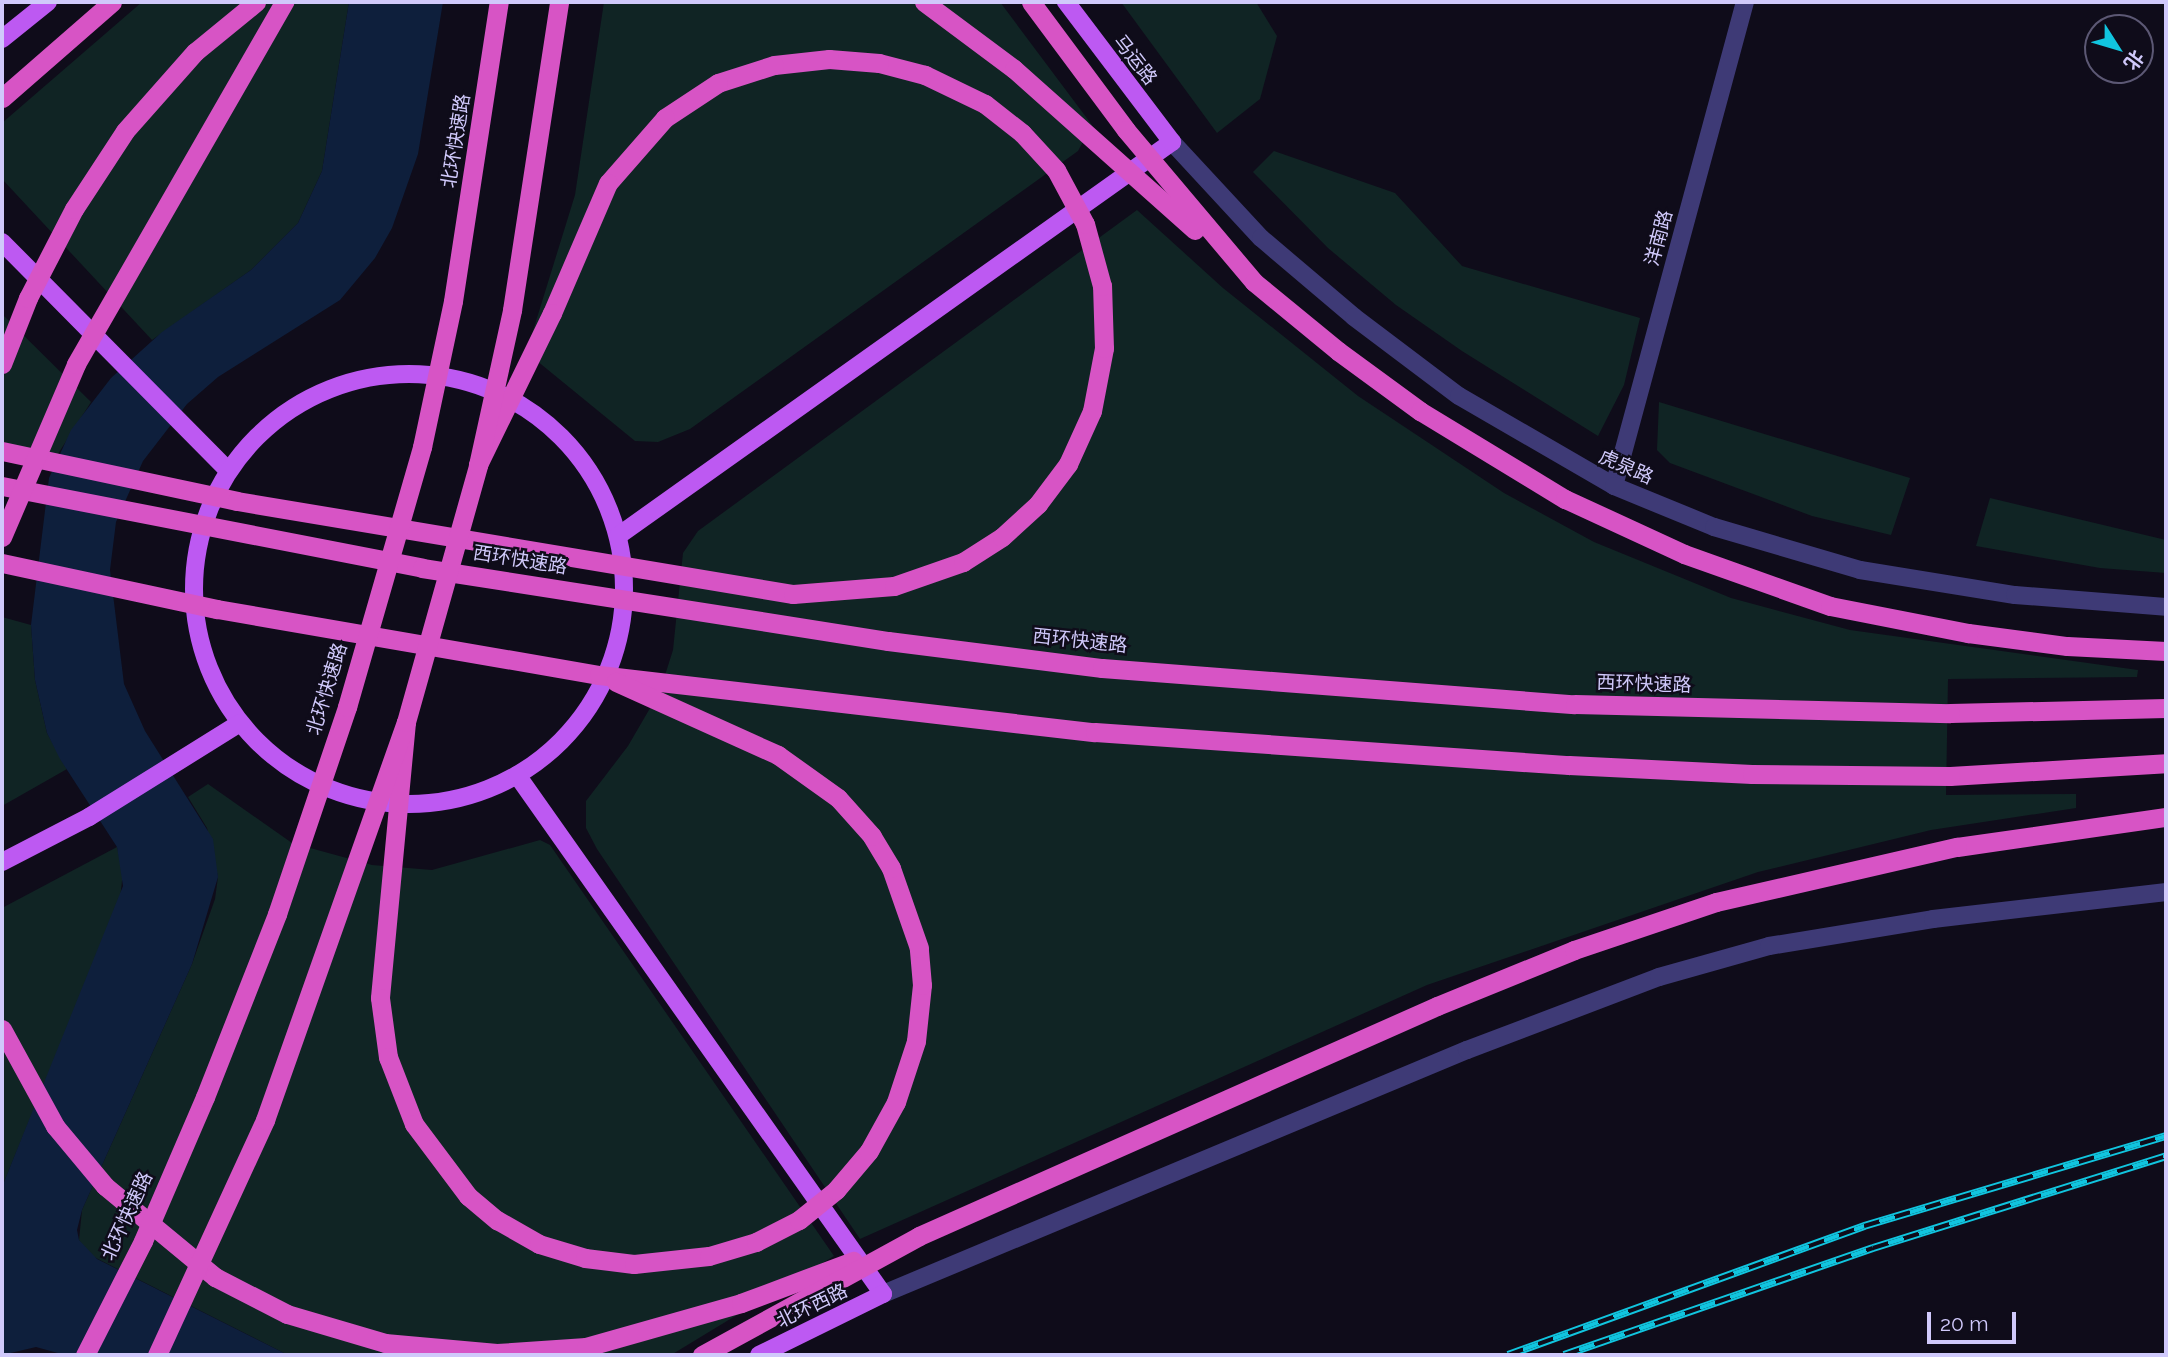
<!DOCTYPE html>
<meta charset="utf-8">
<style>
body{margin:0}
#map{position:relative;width:2168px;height:1357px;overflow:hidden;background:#0f0c1a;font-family:Raleway,"Noto Sans SC",sans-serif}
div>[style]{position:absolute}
.green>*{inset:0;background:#102424}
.water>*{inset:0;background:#0e1f3c}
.minor>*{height:18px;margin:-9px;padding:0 9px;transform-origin:9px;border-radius:9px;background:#3e3a76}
.tertiary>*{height:18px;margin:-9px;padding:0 9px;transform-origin:9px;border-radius:9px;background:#3e3a76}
.primary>*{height:18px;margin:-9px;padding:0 9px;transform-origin:9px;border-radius:9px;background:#bd59f2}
.primary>.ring{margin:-9px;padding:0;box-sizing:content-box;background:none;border:18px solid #bd59f2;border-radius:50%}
.trunk>*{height:19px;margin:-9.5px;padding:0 9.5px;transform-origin:9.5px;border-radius:9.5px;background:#d754c5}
.rail>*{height:8px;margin-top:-4px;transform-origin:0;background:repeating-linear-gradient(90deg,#0f0c1a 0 16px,#11c5df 0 32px);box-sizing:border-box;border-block:2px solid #11c5df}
.trunk-bridge>*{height:19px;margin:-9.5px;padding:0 9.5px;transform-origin:9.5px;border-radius:9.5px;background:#d754c5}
span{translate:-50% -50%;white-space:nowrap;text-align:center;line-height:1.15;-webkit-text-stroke:5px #0f0c1a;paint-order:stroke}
.street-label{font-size:19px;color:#d0c9fb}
.frame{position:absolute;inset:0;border:4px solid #d0c9fb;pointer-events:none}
.north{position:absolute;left:2084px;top:14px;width:70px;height:70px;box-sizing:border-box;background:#0f0c1a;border:2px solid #5c5874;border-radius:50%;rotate:127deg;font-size:19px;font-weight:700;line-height:28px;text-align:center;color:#d0c9fb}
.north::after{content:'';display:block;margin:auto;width:24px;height:32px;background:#11c5df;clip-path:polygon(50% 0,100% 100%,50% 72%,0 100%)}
.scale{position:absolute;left:1927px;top:1312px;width:89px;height:32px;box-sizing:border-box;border:4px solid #d0c9fb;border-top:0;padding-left:9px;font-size:21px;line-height:24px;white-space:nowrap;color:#d0c9fb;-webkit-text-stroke:5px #0f0c1a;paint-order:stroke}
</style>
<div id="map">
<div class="green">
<div style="clip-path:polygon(142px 2px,349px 2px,322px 171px,298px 223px,251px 270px,152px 340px,2px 179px,2px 123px)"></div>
<div style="clip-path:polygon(604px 2px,1000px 2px,1092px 125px,1078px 151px,690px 429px,658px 442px,635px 441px,531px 356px,528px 347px,575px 195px)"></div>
<div style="clip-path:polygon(1121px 2px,1256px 2px,1277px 36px,1260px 99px,1217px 133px)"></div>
<div style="clip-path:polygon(1274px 151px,1395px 193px,1462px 266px,1640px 318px,1624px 385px,1598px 436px,1462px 351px,1396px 305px,1328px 248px,1253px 172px)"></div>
<div style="clip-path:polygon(1137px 210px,1223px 288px,1358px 396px,1504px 493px,1594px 542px,1731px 598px,1850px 630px,2138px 670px,2137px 677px,1948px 679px,1946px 795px,2076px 794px,2076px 808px,1931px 830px,1758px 872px,1427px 985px,860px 1239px,597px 849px,586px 828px,586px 801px,628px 746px,660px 691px,673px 650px,683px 553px,698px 531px)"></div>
<div style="clip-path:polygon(2px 314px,91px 402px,56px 457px,2px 456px)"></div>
<div style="clip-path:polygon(1659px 402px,1910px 478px,1891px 535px,1812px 516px,1670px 463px,1657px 450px)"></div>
<div style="clip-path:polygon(1990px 498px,2166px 540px,2166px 573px,2100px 568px,1976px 546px)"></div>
<div style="clip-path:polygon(2px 617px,31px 625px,35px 680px,47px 733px,67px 769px,2px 806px)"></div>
<div style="clip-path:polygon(208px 784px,292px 843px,372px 865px,432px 870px,540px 840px,550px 845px,834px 1256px,671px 1355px,288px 1355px,90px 1255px,79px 1240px,82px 1210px,192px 964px,215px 899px,218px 877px,207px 828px,188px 797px)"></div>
<div style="clip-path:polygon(117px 847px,123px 872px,120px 899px,2px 1187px,2px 908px)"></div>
</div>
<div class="water">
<div style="clip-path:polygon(349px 2px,443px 2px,418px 154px,392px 228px,375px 258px,340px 300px,218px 377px,187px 404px,143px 461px,116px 522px,110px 570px,124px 684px,145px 731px,213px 839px,218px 877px,192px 964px,82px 1210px,77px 1230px,79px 1240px,97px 1259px,288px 1355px,65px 1355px,36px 1347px,2px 1355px,2px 1187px,123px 886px,117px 847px,60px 759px,47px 733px,35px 680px,31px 625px,49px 478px,71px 430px,111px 378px,162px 332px,251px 270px,298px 223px,322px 171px)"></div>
</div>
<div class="minor">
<div style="left:1614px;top:486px;width:501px;rotate:-74.86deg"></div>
</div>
<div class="tertiary">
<div style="left:1172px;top:142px;width:131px;rotate:47.2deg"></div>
<div style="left:1261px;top:238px;width:122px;rotate:40.3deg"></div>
<div style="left:1354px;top:317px;width:131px;rotate:37deg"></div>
<div style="left:1459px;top:396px;width:179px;rotate:30.1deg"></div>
<div style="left:1614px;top:486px;width:108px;rotate:22.3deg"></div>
<div style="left:1714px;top:527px;width:152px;rotate:16.4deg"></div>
<div style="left:1860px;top:570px;width:157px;rotate:9.2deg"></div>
<div style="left:2015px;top:595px;width:151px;rotate:4.5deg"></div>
<div style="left:883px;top:1294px;width:633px;rotate:-22.68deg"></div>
<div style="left:1467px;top:1050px;width:205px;rotate:-20.8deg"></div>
<div style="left:1659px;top:977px;width:114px;rotate:-15.7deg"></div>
<div style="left:1769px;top:946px;width:166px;rotate:-9.3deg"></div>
<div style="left:1933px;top:919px;width:235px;rotate:-6.6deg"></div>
</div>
<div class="primary">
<div style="left:2px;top:39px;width:59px;rotate:-38.8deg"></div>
<div style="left:2px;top:242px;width:322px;rotate:45.3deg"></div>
<div class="ring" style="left:194px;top:374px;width:412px;height:412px"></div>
<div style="left:618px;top:536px;width:680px;rotate:-35.42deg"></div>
<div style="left:1172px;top:142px;width:176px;rotate:-127.1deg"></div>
<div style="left:517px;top:775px;width:635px;rotate:54.81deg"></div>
<div style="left:883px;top:1294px;width:138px;rotate:153.8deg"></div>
<div style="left:2px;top:862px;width:98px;rotate:-27.3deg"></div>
<div style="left:89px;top:817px;width:178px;rotate:-31.9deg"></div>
</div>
<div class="trunk">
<div style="left:2px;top:98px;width:146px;rotate:-41.1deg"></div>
<div style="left:2px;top:364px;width:71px;rotate:-68.5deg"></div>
<div style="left:1968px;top:633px;width:100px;rotate:7.5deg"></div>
<div style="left:2067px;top:646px;width:99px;rotate:2.9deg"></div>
<div style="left:1950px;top:713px;width:216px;rotate:-1.3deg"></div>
<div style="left:1950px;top:776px;width:216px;rotate:-3.4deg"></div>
<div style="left:1957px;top:847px;width:211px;rotate:-8.2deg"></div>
<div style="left:2px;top:1029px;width:111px;rotate:61.3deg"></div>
</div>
<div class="rail">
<div style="left:1508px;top:1355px;width:379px;rotate:-19.9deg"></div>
<div style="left:1864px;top:1226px;width:315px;rotate:-16.6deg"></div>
<div style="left:1564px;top:1355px;width:327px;rotate:-19.1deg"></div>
<div style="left:1873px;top:1248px;width:307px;rotate:-17.4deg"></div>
</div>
<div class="trunk-bridge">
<div style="left:924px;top:2px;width:112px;rotate:36.7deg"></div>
<div style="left:1014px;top:69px;width:242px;rotate:41.7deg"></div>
<div style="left:1031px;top:2px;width:159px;rotate:53.4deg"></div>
<div style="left:1126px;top:130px;width:199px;rotate:49.9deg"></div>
<div style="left:1254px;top:282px;width:109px;rotate:39.4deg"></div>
<div style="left:1338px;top:351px;width:102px;rotate:36.2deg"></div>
<div style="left:1420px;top:411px;width:170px;rotate:31.3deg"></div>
<div style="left:1565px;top:499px;width:131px;rotate:24.8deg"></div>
<div style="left:1684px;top:554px;width:155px;rotate:19.6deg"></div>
<div style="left:1830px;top:606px;width:141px;rotate:11.1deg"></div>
<div style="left:28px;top:298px;width:100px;rotate:-62.7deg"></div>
<div style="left:74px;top:209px;width:93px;rotate:-56.8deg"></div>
<div style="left:125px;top:131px;width:106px;rotate:-48.5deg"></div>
<div style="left:195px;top:52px;width:79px;rotate:-39.3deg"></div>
<div style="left:2px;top:451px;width:240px;rotate:12deg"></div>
<div style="left:237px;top:501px;width:564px;rotate:9.5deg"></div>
<div style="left:793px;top:594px;width:101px;rotate:-4.5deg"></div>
<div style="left:894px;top:586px;width:73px;rotate:-19.2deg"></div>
<div style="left:963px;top:562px;width:46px;rotate:-32.7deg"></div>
<div style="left:1002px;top:537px;width:49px;rotate:-42.5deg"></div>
<div style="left:1038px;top:504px;width:50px;rotate:-53.1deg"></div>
<div style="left:1068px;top:464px;width:58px;rotate:-65.6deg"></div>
<div style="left:1092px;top:411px;width:64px;rotate:-79.2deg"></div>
<div style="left:1104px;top:348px;width:62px;rotate:-91.8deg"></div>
<div style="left:1102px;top:286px;width:64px;rotate:-105.3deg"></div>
<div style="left:1085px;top:224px;width:61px;rotate:-118.2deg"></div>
<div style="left:1056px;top:170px;width:50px;rotate:-132.6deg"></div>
<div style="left:1022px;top:133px;width:47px;rotate:-141.9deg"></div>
<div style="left:985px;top:104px;width:67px;rotate:-154.2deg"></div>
<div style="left:925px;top:75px;width:48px;rotate:-165.4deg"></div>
<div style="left:879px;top:63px;width:50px;rotate:-175.4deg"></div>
<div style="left:829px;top:59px;width:55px;rotate:173.8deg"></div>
<div style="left:774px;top:65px;width:59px;rotate:162.2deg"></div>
<div style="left:718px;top:83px;width:64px;rotate:146.6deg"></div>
<div style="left:665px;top:118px;width:86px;rotate:131.2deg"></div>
<div style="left:608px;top:183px;width:142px;rotate:113.3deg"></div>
<div style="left:552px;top:313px;width:169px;rotate:116deg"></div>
<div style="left:2px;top:486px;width:428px;rotate:11deg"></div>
<div style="left:422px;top:568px;width:472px;rotate:8.9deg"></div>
<div style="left:888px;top:641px;width:216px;rotate:7.2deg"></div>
<div style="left:1102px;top:668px;width:474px;rotate:4.4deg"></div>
<div style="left:1575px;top:704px;width:375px;rotate:1.4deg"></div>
<div style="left:2px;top:537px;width:188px;rotate:-66.8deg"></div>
<div style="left:76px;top:364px;width:418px;rotate:-60.1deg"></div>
<div style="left:2px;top:563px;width:220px;rotate:12.1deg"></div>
<div style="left:217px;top:609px;width:388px;rotate:9.8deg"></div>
<div style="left:599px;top:675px;width:499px;rotate:6.6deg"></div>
<div style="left:1095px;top:732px;width:475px;rotate:4deg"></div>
<div style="left:1569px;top:765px;width:183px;rotate:2.8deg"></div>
<div style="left:1752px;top:774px;width:198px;rotate:0.6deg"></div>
<div style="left:406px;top:722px;width:277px;rotate:95.4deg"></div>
<div style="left:380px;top:998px;width:60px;rotate:82.3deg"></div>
<div style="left:388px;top:1057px;width:72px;rotate:68.8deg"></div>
<div style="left:414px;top:1124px;width:90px;rotate:53.1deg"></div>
<div style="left:468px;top:1196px;width:38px;rotate:40deg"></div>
<div style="left:497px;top:1220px;width:48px;rotate:29.7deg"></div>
<div style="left:539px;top:1244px;width:48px;rotate:16.9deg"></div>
<div style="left:585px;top:1258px;width:49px;rotate:7deg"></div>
<div style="left:634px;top:1264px;width:75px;rotate:-6.1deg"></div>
<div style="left:709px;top:1256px;width:49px;rotate:-16.6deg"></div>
<div style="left:756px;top:1242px;width:48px;rotate:-27.1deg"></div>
<div style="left:799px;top:1220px;width:48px;rotate:-39deg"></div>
<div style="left:836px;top:1190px;width:51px;rotate:-49.8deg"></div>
<div style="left:869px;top:1151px;width:56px;rotate:-61.1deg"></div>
<div style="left:896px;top:1102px;width:64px;rotate:-71.8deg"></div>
<div style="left:916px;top:1041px;width:56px;rotate:-83.9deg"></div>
<div style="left:922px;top:985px;width:37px;rotate:-95deg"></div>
<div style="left:919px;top:948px;width:85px;rotate:-109.3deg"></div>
<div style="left:891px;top:868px;width:37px;rotate:-121deg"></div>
<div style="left:872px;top:836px;width:51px;rotate:-131.8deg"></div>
<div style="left:838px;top:798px;width:74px;rotate:-144.4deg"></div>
<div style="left:778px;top:755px;width:178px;rotate:-155.7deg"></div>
<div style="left:55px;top:1126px;width:78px;rotate:50.2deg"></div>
<div style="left:105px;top:1186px;width:143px;rotate:39.6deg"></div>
<div style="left:215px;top:1277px;width:81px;rotate:27.2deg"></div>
<div style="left:287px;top:1314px;width:102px;rotate:16.5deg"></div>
<div style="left:385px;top:1343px;width:112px;rotate:5.1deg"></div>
<div style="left:497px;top:1353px;width:89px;rotate:-3.9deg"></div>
<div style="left:586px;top:1347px;width:161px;rotate:-15.8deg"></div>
<div style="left:741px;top:1303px;width:120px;rotate:-20.6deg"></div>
<div style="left:85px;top:1355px;width:128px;rotate:-63deg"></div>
<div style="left:143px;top:1241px;width:157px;rotate:-66.7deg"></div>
<div style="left:205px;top:1097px;width:197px;rotate:-68.5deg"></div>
<div style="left:277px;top:914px;width:219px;rotate:-71.3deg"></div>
<div style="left:347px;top:707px;width:271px;rotate:-73.9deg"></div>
<div style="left:422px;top:447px;width:149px;rotate:-78deg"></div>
<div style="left:453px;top:301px;width:303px;rotate:-81.3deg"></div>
<div style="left:157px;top:1355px;width:259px;rotate:-65.3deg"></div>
<div style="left:265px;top:1120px;width:422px;rotate:-70.5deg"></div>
<div style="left:406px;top:722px;width:267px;rotate:-74.3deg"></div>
<div style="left:478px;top:465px;width:159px;rotate:-77.6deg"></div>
<div style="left:512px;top:310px;width:312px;rotate:-81.3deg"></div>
<div style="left:702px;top:1355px;width:247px;rotate:-28.7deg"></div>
<div style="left:919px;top:1236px;width:567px;rotate:-23.94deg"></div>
<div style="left:1437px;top:1006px;width:148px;rotate:-22.2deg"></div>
<div style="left:1574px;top:950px;width:150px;rotate:-18.7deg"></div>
<div style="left:1716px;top:902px;width:247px;rotate:-12.9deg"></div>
</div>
<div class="street-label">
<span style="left:1135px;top:60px;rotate:52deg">马运路</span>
<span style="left:456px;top:141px;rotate:-81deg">北环快速路</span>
<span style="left:1659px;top:238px;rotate:-75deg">洋南路</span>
<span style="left:1626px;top:467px;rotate:24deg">虎泉路</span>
<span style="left:520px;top:560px;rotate:9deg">西环快速路</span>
<span style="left:1080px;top:641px;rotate:6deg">西环快速路</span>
<span style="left:1644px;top:684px;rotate:2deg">西环快速路</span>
<span style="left:327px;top:689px;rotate:-73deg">北环快速路</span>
<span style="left:127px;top:1216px;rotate:-65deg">北环快速路</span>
<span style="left:812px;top:1306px;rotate:-26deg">北环西路</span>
</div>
<div class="frame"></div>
<div class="north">北</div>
<div class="scale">20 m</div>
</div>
